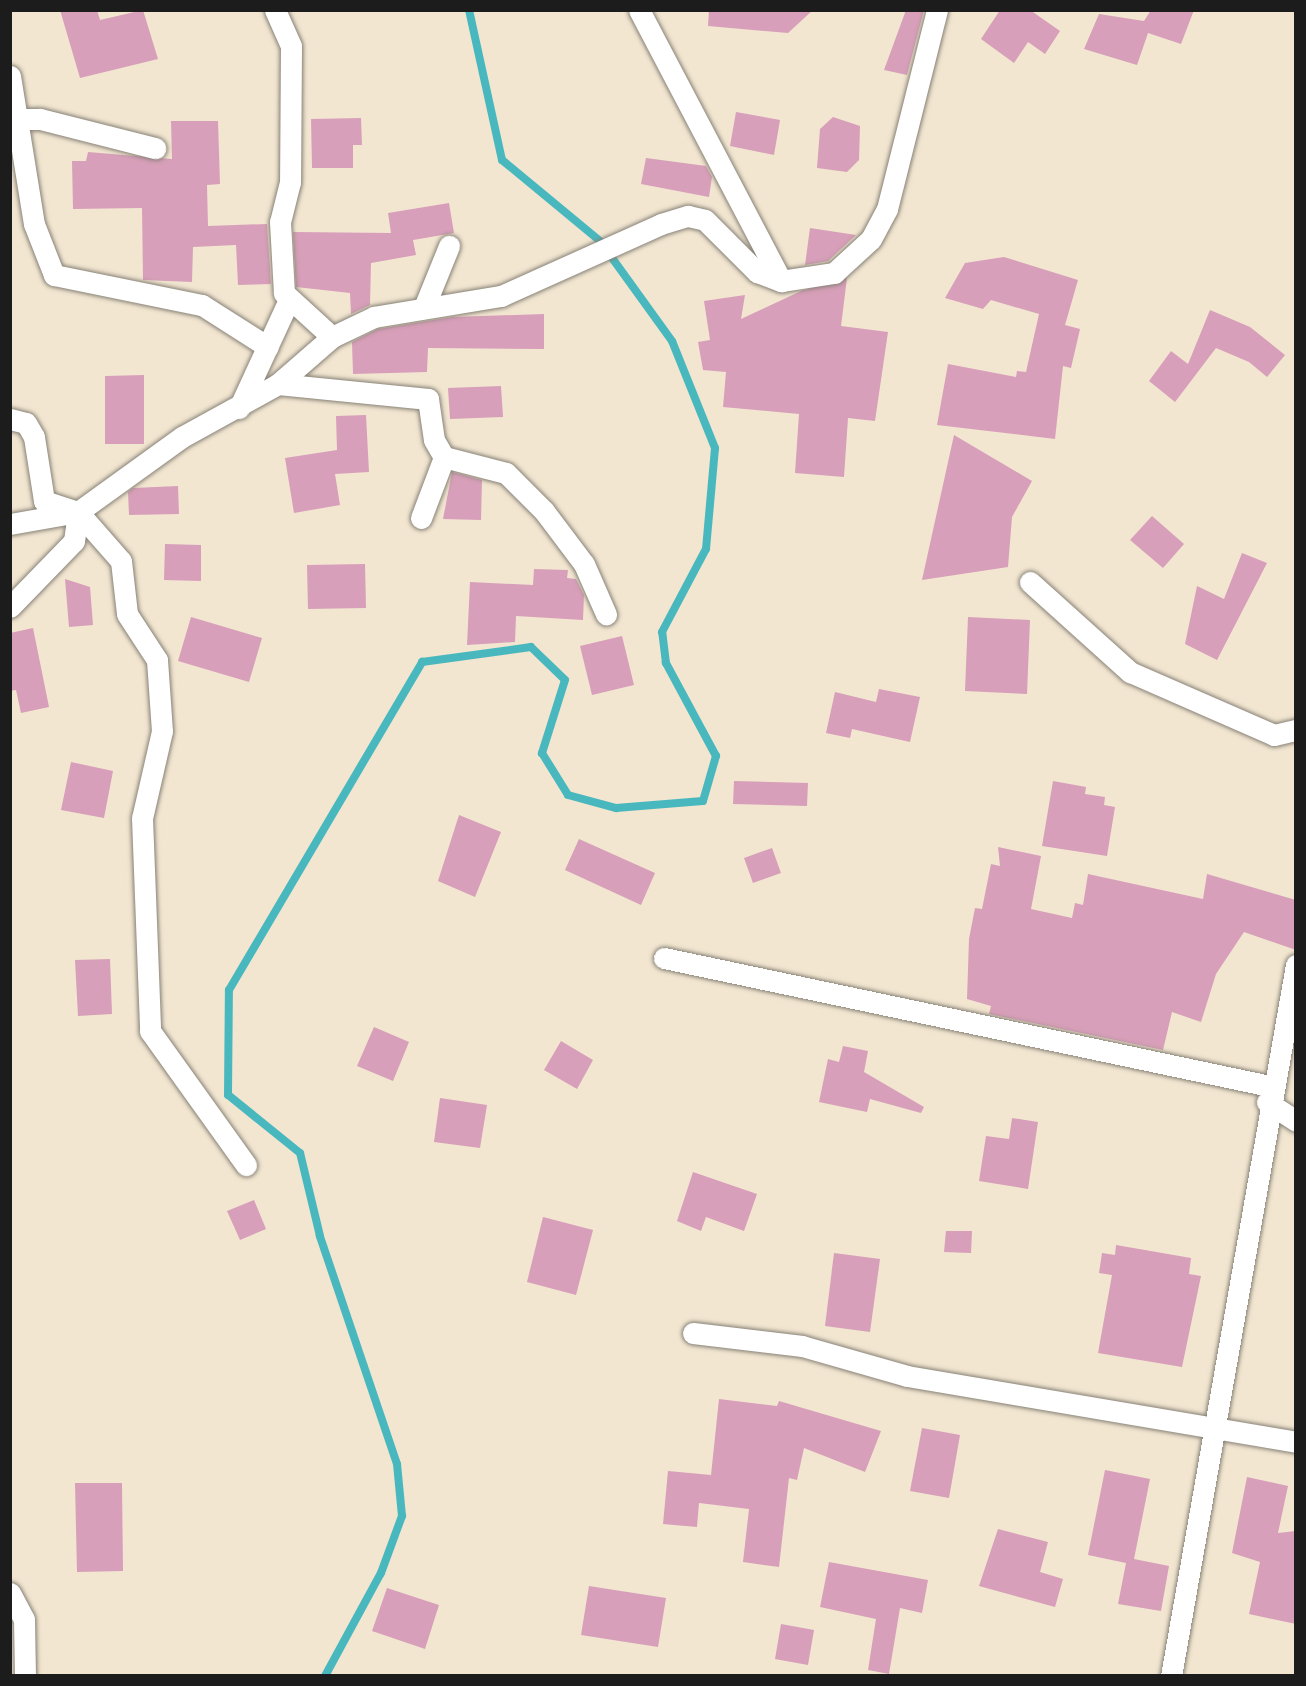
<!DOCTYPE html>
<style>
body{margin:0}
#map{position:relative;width:1306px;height:1686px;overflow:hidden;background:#f2e6d1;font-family:Itim,sans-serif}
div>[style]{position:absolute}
.stream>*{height:8px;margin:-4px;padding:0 4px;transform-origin:4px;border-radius:4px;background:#49b8be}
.building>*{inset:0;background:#d79fb9}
.roads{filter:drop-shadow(0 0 2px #878176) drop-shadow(0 0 2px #878176)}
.street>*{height:21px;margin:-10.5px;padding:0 10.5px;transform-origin:10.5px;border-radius:10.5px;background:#fff}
span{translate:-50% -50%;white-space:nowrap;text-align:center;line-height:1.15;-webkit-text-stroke:6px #f6f6f2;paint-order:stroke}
.frame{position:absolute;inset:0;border:12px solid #1c1c1c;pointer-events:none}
</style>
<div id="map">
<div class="stream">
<div style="left:325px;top:1676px;width:117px;rotate:-61.5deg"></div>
<div style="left:381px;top:1573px;width:61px;rotate:-69.8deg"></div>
<div style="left:402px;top:1516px;width:52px;rotate:-95.5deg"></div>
<div style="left:397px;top:1464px;width:241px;rotate:-108.7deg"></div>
<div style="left:320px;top:1236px;width:85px;rotate:-103.5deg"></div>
<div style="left:300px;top:1153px;width:92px;rotate:-141.1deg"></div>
<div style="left:228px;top:1095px;width:105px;rotate:-89.5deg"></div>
<div style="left:229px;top:990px;width:381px;rotate:-59.5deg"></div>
<div style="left:422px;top:662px;width:110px;rotate:-7.8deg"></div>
<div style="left:531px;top:647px;width:47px;rotate:44.1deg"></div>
<div style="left:565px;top:680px;width:77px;rotate:107.5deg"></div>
<div style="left:542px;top:753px;width:49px;rotate:58.2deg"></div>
<div style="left:568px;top:795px;width:50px;rotate:15.2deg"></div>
<div style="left:616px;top:808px;width:87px;rotate:-4.6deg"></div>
<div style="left:703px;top:801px;width:47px;rotate:-73.9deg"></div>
<div style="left:716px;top:756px;width:106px;rotate:-118.3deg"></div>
<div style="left:666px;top:663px;width:31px;rotate:-97deg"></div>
<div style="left:662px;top:632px;width:94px;rotate:-62.1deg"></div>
<div style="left:706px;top:549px;width:101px;rotate:-84.9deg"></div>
<div style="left:715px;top:448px;width:115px;rotate:-111.9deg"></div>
<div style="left:672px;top:341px;width:123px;rotate:-125.8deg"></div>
<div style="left:600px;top:241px;width:127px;rotate:-140.4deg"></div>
<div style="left:502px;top:160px;width:154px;rotate:-102.4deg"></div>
</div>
<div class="building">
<div style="clip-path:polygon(60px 10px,97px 10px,100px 20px,143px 10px,158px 59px,80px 78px)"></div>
<div style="clip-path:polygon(709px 10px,813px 10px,788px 33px,708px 26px)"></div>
<div style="clip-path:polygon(906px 10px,924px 10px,907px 75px,884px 70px)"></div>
<div style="clip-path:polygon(1000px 10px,1030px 10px,1060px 31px,1045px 54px,1028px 42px,1014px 63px,981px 39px)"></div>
<div style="clip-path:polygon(1151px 10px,1194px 10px,1181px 44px,1148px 33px,1137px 65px,1084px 49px,1099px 14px,1144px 21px)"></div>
<div style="clip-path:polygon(736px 112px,780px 120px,774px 155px,730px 146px)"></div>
<div style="clip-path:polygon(833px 117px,860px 126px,859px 160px,847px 172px,817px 168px,820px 129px)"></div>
<div style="clip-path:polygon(361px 118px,362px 145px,353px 145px,353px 168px,312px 168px,311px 119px)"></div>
<div style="clip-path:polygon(171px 121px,218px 121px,220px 184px,207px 185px,208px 226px,267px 224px,271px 284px,238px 285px,236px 245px,193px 247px,192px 282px,143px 280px,142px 208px,73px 209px,72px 161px,86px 161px,88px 152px,172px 159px)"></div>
<div style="clip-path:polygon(646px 158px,706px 166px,712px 177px,709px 197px,641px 184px)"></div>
<div style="clip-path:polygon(449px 203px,454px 233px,413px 240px,416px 255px,371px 263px,370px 305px,351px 314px,350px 293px,296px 287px,293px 232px,391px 233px,388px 213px)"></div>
<div style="clip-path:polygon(810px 228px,856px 235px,828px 261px,805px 265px)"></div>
<div style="clip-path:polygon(1004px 257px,1078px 280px,1065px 325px,1080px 329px,1071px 368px,1063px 366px,1055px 439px,937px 425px,948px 364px,1016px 377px,1017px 371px,1026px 372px,1039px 314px,991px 300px,983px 309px,945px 298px,965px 263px)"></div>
<div style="clip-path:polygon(847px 278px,841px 326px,888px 332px,875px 421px,848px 418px,844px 477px,795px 473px,799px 414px,723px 407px,726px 372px,703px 370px,698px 342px,710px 340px,704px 301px,745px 295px,741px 319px,801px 291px)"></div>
<div style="clip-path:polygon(1210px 310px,1250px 327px,1285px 355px,1267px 377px,1249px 362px,1216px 348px,1175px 402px,1149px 381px,1171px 351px,1188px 364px)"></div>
<div style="clip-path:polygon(544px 314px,544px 349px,428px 348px,427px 372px,353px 374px,352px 342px,378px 329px,452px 317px)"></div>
<div style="clip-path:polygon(144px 375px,144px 444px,105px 444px,105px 376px)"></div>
<div style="clip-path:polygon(501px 386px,503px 417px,450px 419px,448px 388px)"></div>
<div style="clip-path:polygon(366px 415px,369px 472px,335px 474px,340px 505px,294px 513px,285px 458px,337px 450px,336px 416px)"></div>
<div style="clip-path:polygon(954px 435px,1032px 481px,1012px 517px,1008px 567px,922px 580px)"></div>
<div style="clip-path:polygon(452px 472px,482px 480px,481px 520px,443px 519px)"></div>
<div style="clip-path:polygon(178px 486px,179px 514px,129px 515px,128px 492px,133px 488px)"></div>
<div style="clip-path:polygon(1152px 516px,1184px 544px,1163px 568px,1130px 540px)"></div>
<div style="clip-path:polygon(165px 544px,201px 545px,201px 581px,164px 580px)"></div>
<div style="clip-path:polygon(1242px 553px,1267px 563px,1217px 660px,1185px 644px,1197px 586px,1224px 599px)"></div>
<div style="clip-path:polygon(365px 564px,366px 608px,308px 609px,307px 565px)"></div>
<div style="clip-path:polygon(534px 569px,568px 570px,567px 578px,576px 579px,584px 595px,583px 620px,516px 616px,515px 642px,467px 645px,470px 582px,533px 585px)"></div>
<div style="clip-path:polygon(65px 579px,90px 587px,93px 625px,69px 627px)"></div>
<div style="clip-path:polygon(191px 617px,262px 638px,249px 682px,178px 661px)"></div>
<div style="clip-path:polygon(968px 617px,1030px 620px,1027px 694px,965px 691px)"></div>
<div style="clip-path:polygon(33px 628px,49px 707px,21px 713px,16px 690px,10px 691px,10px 633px)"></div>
<div style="clip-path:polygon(622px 636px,634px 685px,592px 695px,580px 646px)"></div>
<div style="clip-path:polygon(879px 689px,920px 697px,910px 742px,852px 729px,850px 738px,826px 733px,835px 692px,876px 702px)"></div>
<div style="clip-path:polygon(71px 762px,113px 771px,104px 818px,61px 810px)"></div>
<div style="clip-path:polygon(734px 781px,808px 783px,807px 806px,733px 804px)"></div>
<div style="clip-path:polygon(1053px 781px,1086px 787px,1085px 794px,1105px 797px,1104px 805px,1115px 807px,1107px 856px,1042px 846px)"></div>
<div style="clip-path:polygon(459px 815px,501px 832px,475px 897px,438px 881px)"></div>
<div style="clip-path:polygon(579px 839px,655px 873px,641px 905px,565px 870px)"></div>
<div style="clip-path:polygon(998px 847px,1041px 856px,1031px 909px,1072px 918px,1075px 903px,1083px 905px,1088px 874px,1203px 899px,1207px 874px,1296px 900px,1296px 950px,1244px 932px,1216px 974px,1201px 1022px,1172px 1012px,1163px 1050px,989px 1014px,991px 1006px,967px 999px,969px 939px,975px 908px,982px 909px,991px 864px,1000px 866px)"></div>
<div style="clip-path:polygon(772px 848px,781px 873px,753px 883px,744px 858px)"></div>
<div style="clip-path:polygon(110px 959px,112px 1014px,78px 1016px,75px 960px)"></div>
<div style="clip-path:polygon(374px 1027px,409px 1042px,393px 1081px,357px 1066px)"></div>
<div style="clip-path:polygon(561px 1041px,593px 1060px,577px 1089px,544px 1070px)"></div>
<div style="clip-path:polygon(843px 1046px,868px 1051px,864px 1072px,924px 1107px,921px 1113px,870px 1099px,867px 1112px,819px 1102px,828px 1059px,839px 1062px)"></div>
<div style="clip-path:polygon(440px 1098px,487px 1105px,480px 1148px,434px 1142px)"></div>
<div style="clip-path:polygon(1012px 1118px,1038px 1122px,1028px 1189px,979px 1181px,986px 1136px,1009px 1139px)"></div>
<div style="clip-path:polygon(693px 1172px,757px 1194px,744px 1231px,706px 1217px,701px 1231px,677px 1221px)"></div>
<div style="clip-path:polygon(254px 1200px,266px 1229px,240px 1240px,227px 1211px)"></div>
<div style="clip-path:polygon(543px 1217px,593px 1230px,576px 1295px,527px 1282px)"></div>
<div style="clip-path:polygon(946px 1231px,972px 1231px,971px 1253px,944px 1252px)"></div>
<div style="clip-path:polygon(1116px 1245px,1191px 1258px,1189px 1274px,1201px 1276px,1182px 1367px,1098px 1353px,1112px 1275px,1099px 1273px,1102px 1253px,1115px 1255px)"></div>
<div style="clip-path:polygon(834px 1253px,880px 1259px,870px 1332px,825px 1326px)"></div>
<div style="clip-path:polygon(719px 1399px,777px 1406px,779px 1401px,881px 1431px,865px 1472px,804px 1448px,797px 1480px,789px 1478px,779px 1567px,743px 1562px,749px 1509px,699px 1503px,697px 1527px,663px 1524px,668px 1471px,711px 1475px)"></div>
<div style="clip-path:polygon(922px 1428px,960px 1435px,949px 1498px,910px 1491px)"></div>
<div style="clip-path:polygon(1105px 1470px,1150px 1479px,1134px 1559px,1169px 1566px,1161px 1611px,1118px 1604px,1126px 1563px,1088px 1555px)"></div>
<div style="clip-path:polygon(1247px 1477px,1288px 1486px,1278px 1533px,1296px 1531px,1296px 1624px,1249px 1614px,1260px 1562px,1232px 1553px)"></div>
<div style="clip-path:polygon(75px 1483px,122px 1483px,123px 1571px,77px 1572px)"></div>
<div style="clip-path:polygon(998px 1529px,1048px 1542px,1040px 1572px,1063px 1579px,1055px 1607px,979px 1586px)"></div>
<div style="clip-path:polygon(829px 1562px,928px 1580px,922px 1613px,900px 1608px,889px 1674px,868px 1670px,876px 1619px,820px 1607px)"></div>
<div style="clip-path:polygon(589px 1586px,666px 1598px,658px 1647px,581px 1635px)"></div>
<div style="clip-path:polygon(387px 1588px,439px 1605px,425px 1649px,372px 1631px)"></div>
<div style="clip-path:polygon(781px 1624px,814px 1630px,808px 1665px,775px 1659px)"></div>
</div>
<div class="roads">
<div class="street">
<div style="left:275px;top:10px;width:39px;rotate:66deg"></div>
<div style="left:291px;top:46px;width:136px;rotate:90.4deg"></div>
<div style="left:290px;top:182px;width:41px;rotate:104deg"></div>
<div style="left:280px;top:222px;width:71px;rotate:86.8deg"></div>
<div style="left:284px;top:293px;width:65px;rotate:42.5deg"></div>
<div style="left:639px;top:10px;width:306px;rotate:62.3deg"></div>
<div style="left:10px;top:76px;width:150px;rotate:80.8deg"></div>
<div style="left:34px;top:224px;width:55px;rotate:68.6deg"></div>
<div style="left:54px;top:275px;width:151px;rotate:11.5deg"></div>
<div style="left:202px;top:305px;width:78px;rotate:32.5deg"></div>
<div style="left:13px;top:131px;width:13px;rotate:-63deg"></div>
<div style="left:19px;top:119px;width:21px"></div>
<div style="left:40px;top:119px;width:119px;rotate:14.2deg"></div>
<div style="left:425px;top:305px;width:64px;rotate:-67.9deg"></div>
<div style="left:278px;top:384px;width:151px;rotate:5.7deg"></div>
<div style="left:428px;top:399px;width:41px;rotate:81.7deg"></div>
<div style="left:434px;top:440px;width:20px;rotate:60deg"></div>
<div style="left:444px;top:457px;width:64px;rotate:14.5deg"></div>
<div style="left:506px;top:473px;width:54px;rotate:45deg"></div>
<div style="left:544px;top:511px;width:66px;rotate:53deg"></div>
<div style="left:584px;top:564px;width:55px;rotate:66.3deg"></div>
<div style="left:239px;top:408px;width:117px;rotate:-65.2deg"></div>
<div style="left:10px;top:419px;width:16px;rotate:14deg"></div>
<div style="left:26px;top:423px;width:16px;rotate:60deg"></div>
<div style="left:34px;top:437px;width:65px;rotate:81.1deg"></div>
<div style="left:44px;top:501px;width:36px;rotate:18deg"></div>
<div style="left:78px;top:512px;width:65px;rotate:48.7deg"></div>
<div style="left:121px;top:561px;width:53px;rotate:83.5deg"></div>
<div style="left:127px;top:614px;width:55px;rotate:56.9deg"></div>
<div style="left:157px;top:660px;width:71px;rotate:86deg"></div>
<div style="left:162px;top:731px;width:89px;rotate:102.9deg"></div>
<div style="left:142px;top:818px;width:213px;rotate:87.8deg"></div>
<div style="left:150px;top:1031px;width:165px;rotate:54.4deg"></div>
<div style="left:421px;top:518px;width:65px;rotate:-69.3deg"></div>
<div style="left:10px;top:524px;width:69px;rotate:-10deg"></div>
<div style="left:78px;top:512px;width:128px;rotate:-35.8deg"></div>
<div style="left:182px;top:437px;width:110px;rotate:-28.9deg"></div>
<div style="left:278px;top:384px;width:72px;rotate:-41deg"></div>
<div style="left:332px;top:337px;width:47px;rotate:-25.5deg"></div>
<div style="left:374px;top:317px;width:129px;rotate:-9.4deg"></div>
<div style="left:501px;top:296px;width:175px;rotate:-24.2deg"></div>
<div style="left:661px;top:224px;width:28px;rotate:-17deg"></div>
<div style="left:688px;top:216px;width:17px;rotate:13deg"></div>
<div style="left:705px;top:220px;width:74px;rotate:45deg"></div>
<div style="left:757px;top:272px;width:26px;rotate:21deg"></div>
<div style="left:781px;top:281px;width:54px;rotate:-8.6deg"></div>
<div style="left:834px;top:273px;width:50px;rotate:-42.6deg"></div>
<div style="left:871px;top:239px;width:34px;rotate:-62deg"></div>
<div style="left:887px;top:209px;width:205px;rotate:-75.9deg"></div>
<div style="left:1030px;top:582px;width:135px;rotate:42deg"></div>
<div style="left:1130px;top:672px;width:157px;rotate:23.6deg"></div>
<div style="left:1274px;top:735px;width:23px;rotate:-13deg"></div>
<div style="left:10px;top:607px;width:92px;rotate:-45.9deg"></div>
<div style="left:74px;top:541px;width:29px;rotate:-82deg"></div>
<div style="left:664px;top:958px;width:619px;rotate:11.93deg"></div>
<div style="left:1267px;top:1102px;width:35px;rotate:33deg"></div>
<div style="left:693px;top:1333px;width:110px;rotate:6.8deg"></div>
<div style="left:802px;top:1346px;width:109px;rotate:15.9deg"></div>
<div style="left:907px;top:1376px;width:395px;rotate:9.6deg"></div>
<div style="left:10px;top:1593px;width:30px;rotate:62deg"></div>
<div style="left:24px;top:1619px;width:57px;rotate:89deg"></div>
<div style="left:1171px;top:1676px;width:722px;rotate:-80.03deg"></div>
</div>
</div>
<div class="frame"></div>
</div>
